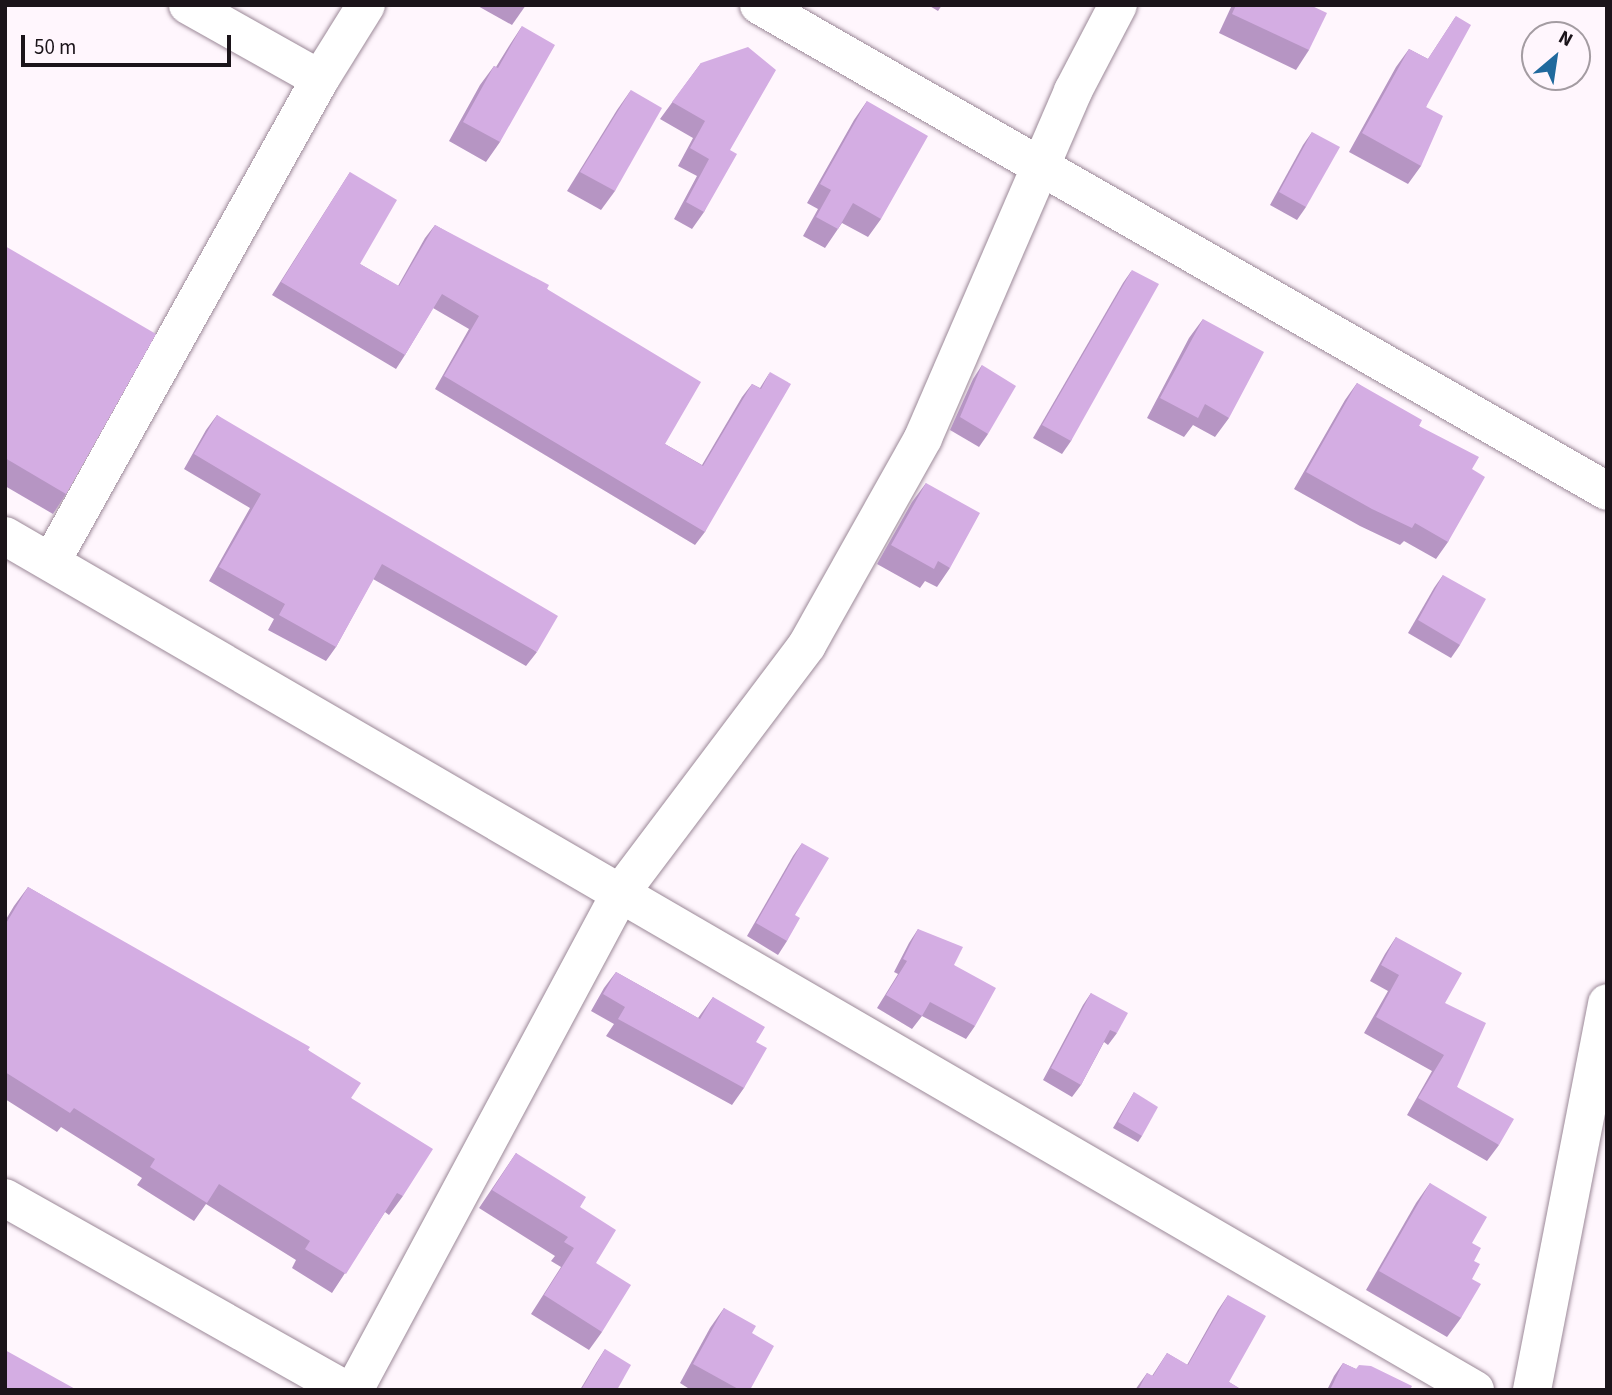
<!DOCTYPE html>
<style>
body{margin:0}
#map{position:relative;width:1612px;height:1395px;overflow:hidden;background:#fff6fd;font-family:"Source Sans 3",sans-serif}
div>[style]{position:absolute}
.roads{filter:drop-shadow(0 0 2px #9c8998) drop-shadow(0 0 2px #9c8998)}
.minor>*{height:38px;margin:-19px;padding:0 19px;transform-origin:19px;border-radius:19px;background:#fff}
.wall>*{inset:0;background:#b695c3}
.building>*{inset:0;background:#d4ade3}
span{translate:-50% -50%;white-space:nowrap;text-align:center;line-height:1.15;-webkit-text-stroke:7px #fff6fd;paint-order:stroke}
.frame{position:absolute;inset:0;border:7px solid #1b141a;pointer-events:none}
.north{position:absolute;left:1521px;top:21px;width:70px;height:70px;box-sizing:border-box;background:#fff6fd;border:2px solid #a49ca2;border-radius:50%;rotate:29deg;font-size:19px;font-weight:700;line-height:28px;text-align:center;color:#1b141a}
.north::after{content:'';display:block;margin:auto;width:24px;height:32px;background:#20699d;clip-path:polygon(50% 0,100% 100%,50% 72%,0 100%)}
.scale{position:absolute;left:21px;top:35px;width:210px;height:32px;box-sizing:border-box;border:4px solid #1b141a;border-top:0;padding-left:9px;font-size:21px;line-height:24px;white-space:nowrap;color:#1b141a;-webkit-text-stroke:5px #fff6fd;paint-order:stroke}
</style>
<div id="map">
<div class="roads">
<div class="minor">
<div style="left:188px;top:5px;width:151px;rotate:29.3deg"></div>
<div style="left:759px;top:5px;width:977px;rotate:29.82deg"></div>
<div style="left:5px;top:536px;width:1700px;rotate:30.15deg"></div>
<div style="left:51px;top:562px;width:553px;rotate:-60.88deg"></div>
<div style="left:320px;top:79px;width:87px;rotate:-58.1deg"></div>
<div style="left:5px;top:1198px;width:391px;rotate:29.4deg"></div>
<div style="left:354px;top:1390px;width:565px;rotate:-61.8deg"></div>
<div style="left:621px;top:892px;width:309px;rotate:-53deg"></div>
<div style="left:807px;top:645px;width:237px;rotate:-60.7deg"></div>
<div style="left:923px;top:438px;width:378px;rotate:-66.6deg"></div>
<div style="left:1073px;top:91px;width:97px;rotate:-62.4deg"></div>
<div style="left:1532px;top:1390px;width:394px;rotate:-79deg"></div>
</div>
</div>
<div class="wall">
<div style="clip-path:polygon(476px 5px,526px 5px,512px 25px)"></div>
<div style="clip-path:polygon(928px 5px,942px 5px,938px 11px)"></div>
<div style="clip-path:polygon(1232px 5px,1310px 5px,1309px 50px,1296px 70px,1219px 33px)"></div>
<div style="clip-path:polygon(1456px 16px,1426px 107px,1421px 166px,1408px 184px,1349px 152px,1396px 67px,1409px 49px,1428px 59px)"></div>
<div style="clip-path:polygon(522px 26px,500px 142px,486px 162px,449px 141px,480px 85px,494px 66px,496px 67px,509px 46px)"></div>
<div style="clip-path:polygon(701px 63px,730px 150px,704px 212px,692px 229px,674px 219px,697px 176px,678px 166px,693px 138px,660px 119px)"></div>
<div style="clip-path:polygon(631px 90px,615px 191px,601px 210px,567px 191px,617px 110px)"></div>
<div style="clip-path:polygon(867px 101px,881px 219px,868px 237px,842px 223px,825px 248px,803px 236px,818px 209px,807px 203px,854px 120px)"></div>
<div style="clip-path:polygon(1312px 132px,1306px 207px,1297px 220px,1270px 205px,1303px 145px)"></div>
<div style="clip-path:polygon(350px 172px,360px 264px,398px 286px,425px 238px,435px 225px,547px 289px,665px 444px,702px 465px,742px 397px,752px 384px,760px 388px,770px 372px,705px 532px,695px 545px,435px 389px,469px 329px,433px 308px,405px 355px,396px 369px,272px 295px)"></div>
<div style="clip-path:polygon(5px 246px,66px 494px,53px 514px,5px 486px)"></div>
<div style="clip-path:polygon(1132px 270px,1071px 441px,1062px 454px,1033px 438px,1123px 283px)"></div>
<div style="clip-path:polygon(1203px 319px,1229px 418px,1215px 437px,1193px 425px,1184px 437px,1147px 418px,1189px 338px)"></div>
<div style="clip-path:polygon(982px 365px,988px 434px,979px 447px,950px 430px,973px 379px)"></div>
<div style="clip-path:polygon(1357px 383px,1419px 426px,1472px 469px,1448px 542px,1436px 559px,1404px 541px,1400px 545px,1360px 526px,1294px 489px,1345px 400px)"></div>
<div style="clip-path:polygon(217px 415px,537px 652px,526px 666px,373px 579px,336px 647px,326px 661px,268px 630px,274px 619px,209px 581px,250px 508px,184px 469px,206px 430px)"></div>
<div style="clip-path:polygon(926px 483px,950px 568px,937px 587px,925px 581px,920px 588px,877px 564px,912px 502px)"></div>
<div style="clip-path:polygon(1443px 575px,1460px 645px,1451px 658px,1408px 633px,1434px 588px)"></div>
<div style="clip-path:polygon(802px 843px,787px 941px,778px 955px,747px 936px,793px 856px)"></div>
<div style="clip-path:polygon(28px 887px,308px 1050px,351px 1098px,403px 1196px,389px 1215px,385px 1212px,332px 1293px,292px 1268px,296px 1260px,206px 1204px,194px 1221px,137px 1185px,142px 1178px,61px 1127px,57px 1132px,5px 1099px,5px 921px,14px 906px)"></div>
<div style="clip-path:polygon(918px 929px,954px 965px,975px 1026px,966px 1039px,922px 1016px,912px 1029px,877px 1008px,898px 974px,894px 972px,909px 943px)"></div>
<div style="clip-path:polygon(1396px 937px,1445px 1003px,1457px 1087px,1499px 1145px,1487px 1161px,1407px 1115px,1432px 1071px,1364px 1033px,1388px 991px,1370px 981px,1385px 954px)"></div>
<div style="clip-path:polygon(616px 972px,698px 1018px,713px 997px,756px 1042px,744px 1088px,732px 1105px,606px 1036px,614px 1024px,591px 1011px,604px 988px)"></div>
<div style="clip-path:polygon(1091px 993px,1117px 1033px,1108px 1045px,1104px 1042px,1081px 1085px,1072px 1097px,1043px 1080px,1083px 1005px)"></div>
<div style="clip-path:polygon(1134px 1092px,1142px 1136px,1138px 1142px,1113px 1128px)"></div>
<div style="clip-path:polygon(516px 1153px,580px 1207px,596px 1263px,602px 1332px,589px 1350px,531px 1314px,561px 1267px,551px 1261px,555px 1256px,479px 1208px)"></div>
<div style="clip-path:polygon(1430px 1183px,1472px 1243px,1474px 1261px,1461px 1318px,1447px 1337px,1366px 1290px,1416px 1203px)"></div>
<div style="clip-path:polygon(1228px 1295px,1229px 1382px,1242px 1390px,1135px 1390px,1147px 1373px,1152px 1376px,1167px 1353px,1187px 1365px,1218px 1310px)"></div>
<div style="clip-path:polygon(724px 1308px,752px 1333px,750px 1390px,691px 1390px,680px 1383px,710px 1328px)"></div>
<div style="clip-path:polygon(605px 1349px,617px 1390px,580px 1390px,596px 1363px)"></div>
<div style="clip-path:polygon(1343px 1363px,1356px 1369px,1410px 1390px,1327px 1390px,1334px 1376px)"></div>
</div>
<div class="building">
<div style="clip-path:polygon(1236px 5px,1310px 5px,1327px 13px,1309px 50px,1232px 14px)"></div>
<div style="clip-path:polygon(1456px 16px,1471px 25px,1426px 107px,1443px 116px,1421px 166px,1362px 133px,1409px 49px,1428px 59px)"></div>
<div style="clip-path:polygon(522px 26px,555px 45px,500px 142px,463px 122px,494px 66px,498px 68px)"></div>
<div style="clip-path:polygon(748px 47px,776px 70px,730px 150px,737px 154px,704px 212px,686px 202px,709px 159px,690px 148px,705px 121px,672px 102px,701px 63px)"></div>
<div style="clip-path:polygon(631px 90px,662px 108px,615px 191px,580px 172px)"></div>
<div style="clip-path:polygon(867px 101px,928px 136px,881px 219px,853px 203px,838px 229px,816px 217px,831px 190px,820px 184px)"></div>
<div style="clip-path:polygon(1312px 132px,1340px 147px,1306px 207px,1279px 192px)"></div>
<div style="clip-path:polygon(350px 172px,397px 200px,360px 264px,399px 286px,435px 225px,549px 285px,547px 289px,701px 382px,665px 444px,703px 466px,752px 384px,761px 389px,770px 372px,791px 384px,705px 532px,444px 376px,479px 316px,442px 294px,405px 355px,281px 282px)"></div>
<div style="clip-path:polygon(5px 246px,156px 334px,66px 494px,5px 458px)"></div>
<div style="clip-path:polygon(1132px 270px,1159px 284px,1071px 441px,1042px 425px)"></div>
<div style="clip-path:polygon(1203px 319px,1264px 352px,1229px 418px,1205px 404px,1198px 418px,1160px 398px)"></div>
<div style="clip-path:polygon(982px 365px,1016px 386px,988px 434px,960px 417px)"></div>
<div style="clip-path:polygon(1357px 383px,1422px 420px,1419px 426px,1479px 457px,1472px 469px,1485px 477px,1448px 542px,1415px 523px,1412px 528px,1372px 509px,1306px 472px)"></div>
<div style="clip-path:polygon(217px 415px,558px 616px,537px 652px,382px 564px,336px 647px,279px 615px,285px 604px,219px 567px,261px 494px,194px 454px)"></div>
<div style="clip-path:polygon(926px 483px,980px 513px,950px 568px,938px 561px,934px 569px,891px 545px)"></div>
<div style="clip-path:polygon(1443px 575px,1486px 599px,1460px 645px,1418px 620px)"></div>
<div style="clip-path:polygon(802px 843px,829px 858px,795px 915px,800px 918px,787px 941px,756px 923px)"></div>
<div style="clip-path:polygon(28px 887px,310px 1047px,308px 1050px,361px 1083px,351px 1098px,433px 1149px,403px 1196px,397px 1193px,346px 1274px,305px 1249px,310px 1241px,219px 1184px,207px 1203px,150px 1167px,155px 1159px,74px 1108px,70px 1113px,5px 1072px,5px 925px)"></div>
<div style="clip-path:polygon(918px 929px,963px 947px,954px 965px,996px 988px,975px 1026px,930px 1002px,922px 1016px,886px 995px,907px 961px,903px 959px)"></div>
<div style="clip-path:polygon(1396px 937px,1462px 973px,1445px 1003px,1486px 1023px,1457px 1087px,1514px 1119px,1499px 1145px,1418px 1098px,1444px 1055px,1376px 1017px,1399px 975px,1381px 965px)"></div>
<div style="clip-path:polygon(616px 972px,700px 1019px,713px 997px,765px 1027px,756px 1042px,767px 1048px,744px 1088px,618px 1019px,625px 1007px,603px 994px)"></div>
<div style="clip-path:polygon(1091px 993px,1128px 1013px,1117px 1033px,1110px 1030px,1081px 1085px,1051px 1068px)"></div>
<div style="clip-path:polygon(1134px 1092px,1158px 1107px,1142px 1136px,1118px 1122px)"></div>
<div style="clip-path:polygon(516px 1153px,586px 1197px,580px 1207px,616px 1230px,596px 1263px,631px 1285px,602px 1332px,544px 1295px,574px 1248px,564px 1242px,568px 1237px,492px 1190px)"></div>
<div style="clip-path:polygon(1430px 1183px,1487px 1217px,1472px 1243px,1481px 1248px,1474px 1261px,1480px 1264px,1472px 1279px,1481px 1284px,1461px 1318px,1379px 1271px)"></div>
<div style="clip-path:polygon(1228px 1295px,1266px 1316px,1229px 1382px,1242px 1390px,1138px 1390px,1147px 1373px,1153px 1376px,1167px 1353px,1188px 1365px)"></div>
<div style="clip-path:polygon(724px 1308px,756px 1326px,752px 1333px,774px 1346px,750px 1390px,740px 1390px,693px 1364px)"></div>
<div style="clip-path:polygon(605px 1349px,631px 1365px,617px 1390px,581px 1390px)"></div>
<div style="clip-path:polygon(5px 1350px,77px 1390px,5px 1390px)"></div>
<div style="clip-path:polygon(1343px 1363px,1356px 1369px,1359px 1365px,1371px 1366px,1412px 1386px,1410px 1390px,1330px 1390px)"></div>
</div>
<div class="frame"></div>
<div class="north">N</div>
<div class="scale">50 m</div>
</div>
